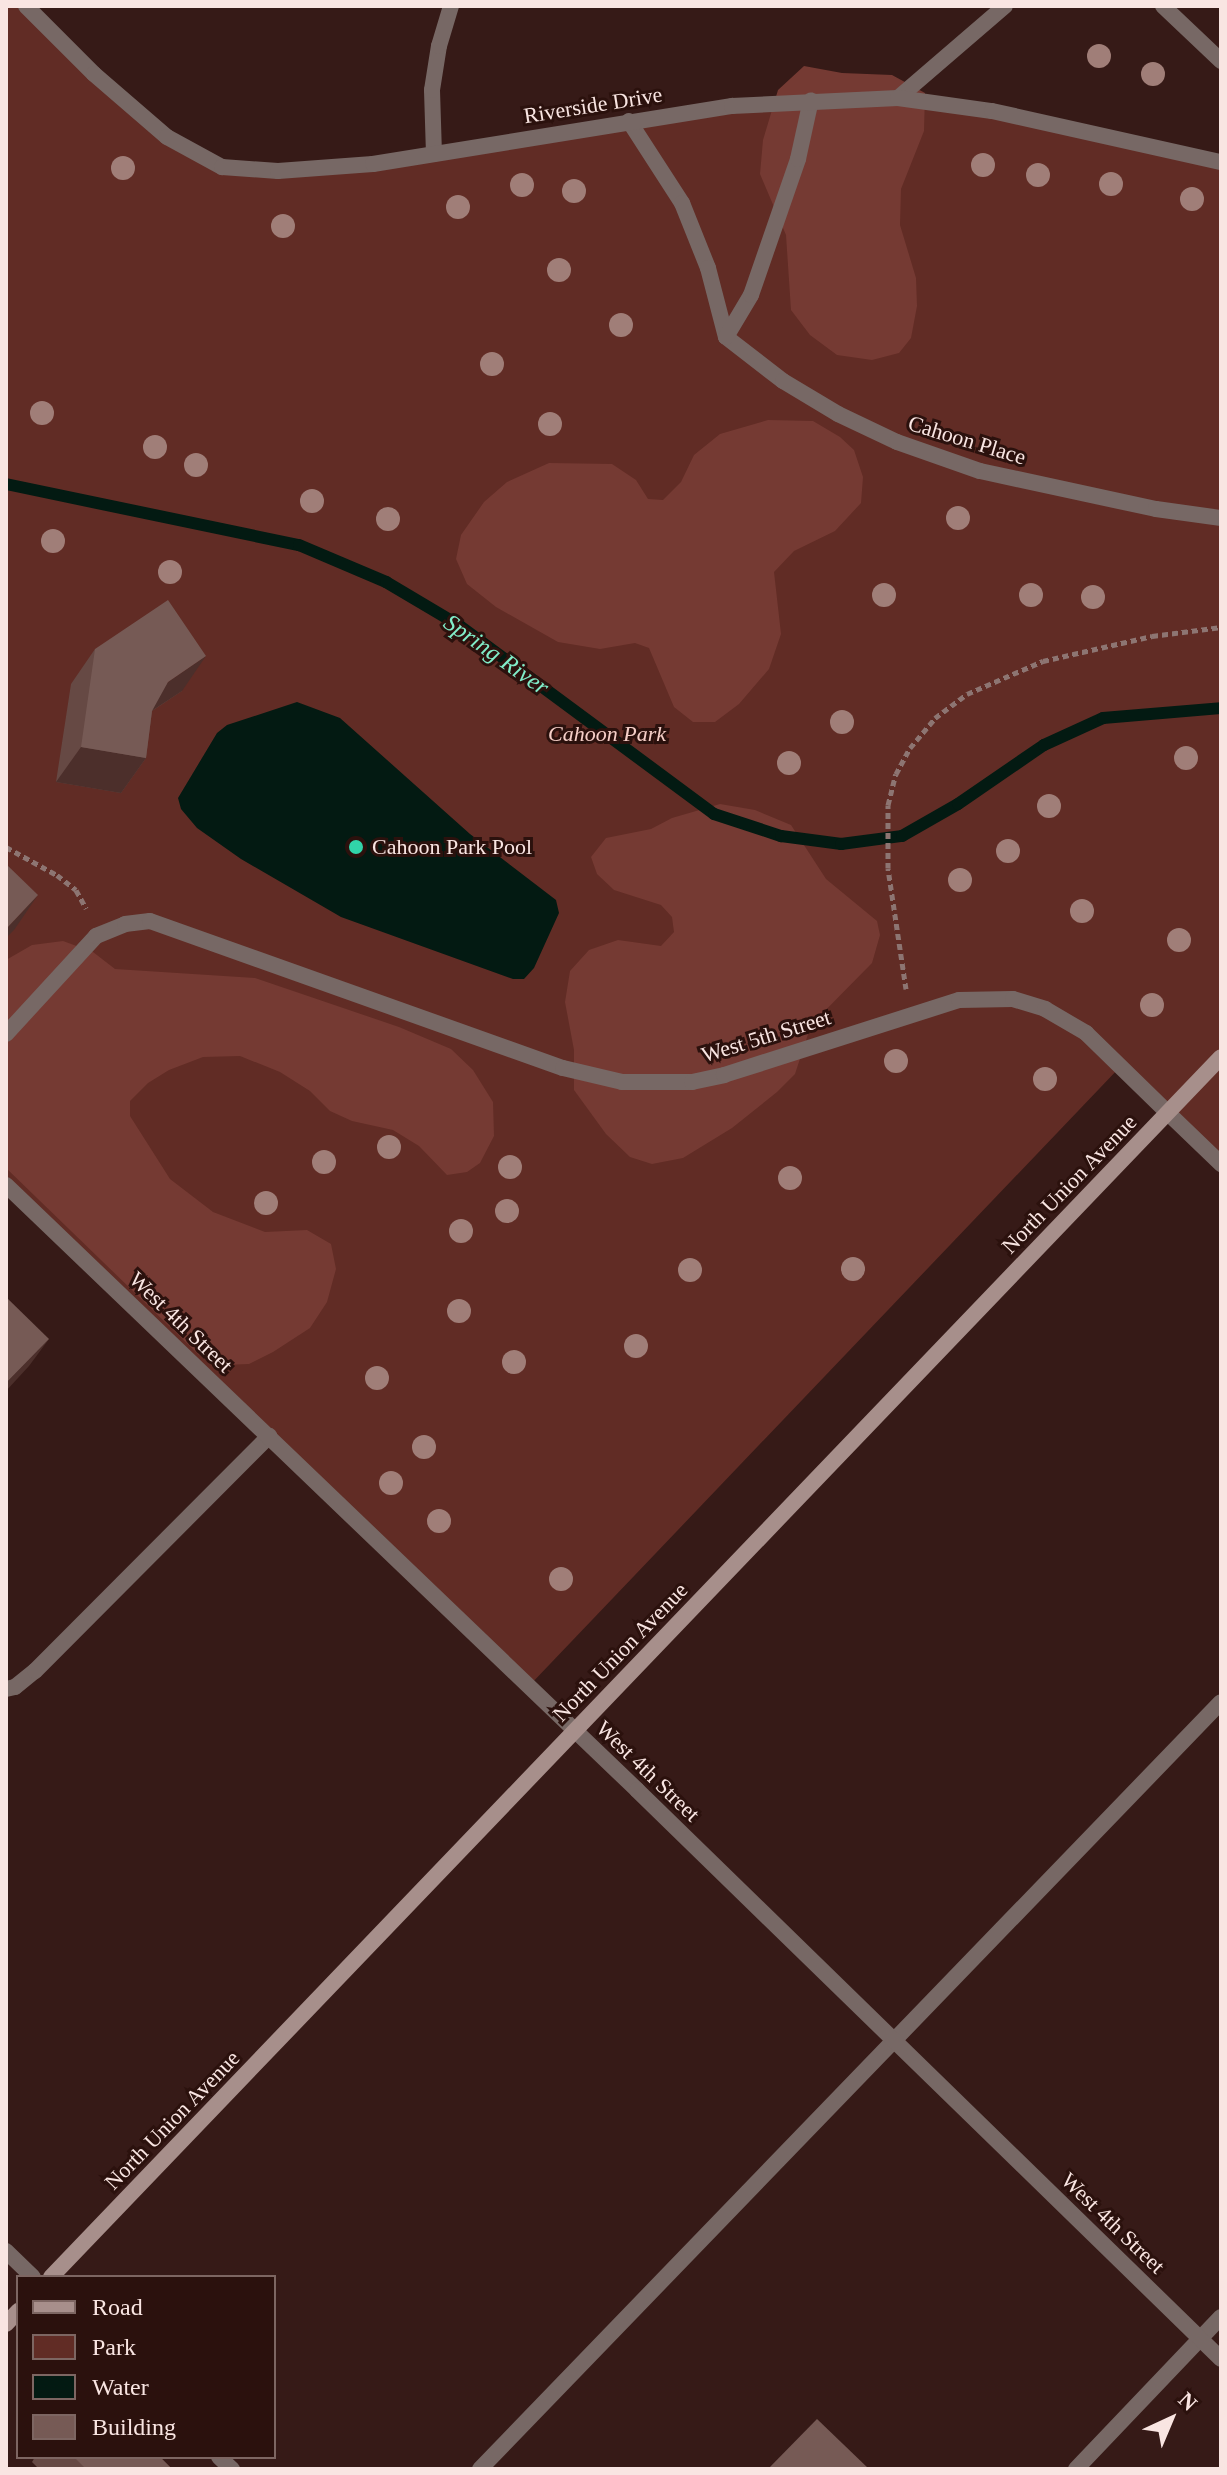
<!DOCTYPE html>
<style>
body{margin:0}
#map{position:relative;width:1227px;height:2475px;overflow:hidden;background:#361a17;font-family:"Times New Roman",serif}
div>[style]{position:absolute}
.green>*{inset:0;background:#612c25}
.forest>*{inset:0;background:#753a33}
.water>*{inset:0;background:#031a12}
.stream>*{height:12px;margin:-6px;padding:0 6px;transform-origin:6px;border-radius:6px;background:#031a12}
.path>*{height:5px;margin-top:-2.5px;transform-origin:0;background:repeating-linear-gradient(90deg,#8d7572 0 6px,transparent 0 10px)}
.service>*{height:16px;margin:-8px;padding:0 8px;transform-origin:8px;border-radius:8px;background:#776865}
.minor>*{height:16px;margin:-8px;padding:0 8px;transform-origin:8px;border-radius:8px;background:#776865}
.tertiary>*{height:16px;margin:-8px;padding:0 8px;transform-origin:8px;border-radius:8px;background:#776865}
.secondary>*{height:16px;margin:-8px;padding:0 8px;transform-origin:8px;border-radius:8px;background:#a78f8b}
.trees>*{width:24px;height:24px;margin:-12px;border-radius:50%;background:#a07e78}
.wall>*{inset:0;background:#664944}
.shaded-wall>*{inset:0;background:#4c2f2b}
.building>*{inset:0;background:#765a55}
.dots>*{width:22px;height:22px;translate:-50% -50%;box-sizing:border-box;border:4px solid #2b110d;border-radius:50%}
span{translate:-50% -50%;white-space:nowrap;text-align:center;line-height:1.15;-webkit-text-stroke:6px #2b110d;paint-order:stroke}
.street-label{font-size:22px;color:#f9e5e2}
.park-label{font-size:22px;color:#f6cfc8;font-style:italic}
.poi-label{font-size:22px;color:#f9e5e2}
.left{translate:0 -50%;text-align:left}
.water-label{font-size:24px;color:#81edc9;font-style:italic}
.frame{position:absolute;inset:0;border:8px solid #f9e5e2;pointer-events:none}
.legend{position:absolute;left:16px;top:2275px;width:260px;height:184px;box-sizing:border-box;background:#2b110d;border:2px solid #7d6662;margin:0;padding:10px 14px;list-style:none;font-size:24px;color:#f9e5e2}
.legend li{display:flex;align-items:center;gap:16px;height:40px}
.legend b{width:40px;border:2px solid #7d6662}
.north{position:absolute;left:1131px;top:2379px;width:80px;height:80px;-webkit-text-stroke:6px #2b110d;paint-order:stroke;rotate:44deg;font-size:22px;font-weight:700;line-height:32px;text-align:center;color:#f9e5e2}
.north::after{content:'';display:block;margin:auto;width:28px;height:36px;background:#f9e5e2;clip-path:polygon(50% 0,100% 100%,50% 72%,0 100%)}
</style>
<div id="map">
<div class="green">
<div style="clip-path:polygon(6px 6px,26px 6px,201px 158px,278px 171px,580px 128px,898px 98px,1221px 162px,1221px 1164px,1120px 1067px,529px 1686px,6px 1185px)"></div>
</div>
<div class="forest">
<div style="clip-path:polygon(804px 66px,842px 73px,892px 75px,925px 93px,924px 131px,901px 189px,900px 225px,916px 278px,917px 306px,911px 338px,899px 353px,872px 360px,837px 355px,810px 335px,791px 310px,786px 235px,760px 174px,763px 140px,778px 90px)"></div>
<div style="clip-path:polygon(768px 420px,813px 421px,840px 437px,854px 450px,863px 477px,861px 503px,835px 531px,794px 551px,774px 572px,781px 634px,769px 669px,739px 704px,715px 722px,693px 722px,674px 707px,649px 648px,635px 643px,600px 649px,558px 642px,496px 607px,467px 584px,456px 559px,461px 535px,484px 502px,507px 482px,549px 463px,612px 464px,636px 480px,648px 499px,663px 500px,681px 482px,694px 455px,720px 434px)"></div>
<div style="clip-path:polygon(720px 804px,755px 810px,791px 825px,826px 879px,877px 921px,880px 935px,872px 963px,811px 1025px,795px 1074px,777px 1092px,732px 1128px,683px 1158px,652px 1164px,630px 1157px,606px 1134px,574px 1090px,574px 1050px,565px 1002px,570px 971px,589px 950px,618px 940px,661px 946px,674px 932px,672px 917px,661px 905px,614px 890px,597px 874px,591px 857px,606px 838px,651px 829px,672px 818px)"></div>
<div style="clip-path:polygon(63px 941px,93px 952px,115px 969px,255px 978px,399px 1027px,451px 1049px,473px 1070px,493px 1102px,494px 1136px,480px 1163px,467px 1172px,447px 1175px,419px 1146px,393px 1130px,352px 1121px,330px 1111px,310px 1091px,280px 1072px,240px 1056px,203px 1057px,169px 1070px,148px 1083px,130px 1101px,130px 1116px,170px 1179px,213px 1212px,265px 1232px,307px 1230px,331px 1244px,336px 1269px,327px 1302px,310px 1328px,273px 1352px,249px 1364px,223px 1365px,199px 1355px,6px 1168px,6px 960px,32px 945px)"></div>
</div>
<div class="water">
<div style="clip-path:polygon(297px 702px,340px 718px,470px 834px,556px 900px,559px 913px,534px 968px,524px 979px,513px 979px,341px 917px,241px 859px,197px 828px,181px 809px,178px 798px,217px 733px,227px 725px)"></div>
</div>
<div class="stream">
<div style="left:6px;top:484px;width:299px;rotate:11.8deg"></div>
<div style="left:299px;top:545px;width:95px;rotate:23deg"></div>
<div style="left:386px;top:582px;width:86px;rotate:30.7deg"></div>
<div style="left:460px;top:626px;width:316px;rotate:36.5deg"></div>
<div style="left:714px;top:814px;width:71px;rotate:18.2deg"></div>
<div style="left:781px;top:836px;width:61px;rotate:7.6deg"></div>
<div style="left:841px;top:844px;width:62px;rotate:-7.5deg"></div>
<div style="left:902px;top:836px;width:64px;rotate:-29.7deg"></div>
<div style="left:958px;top:804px;width:104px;rotate:-34.5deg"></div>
<div style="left:1044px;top:745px;width:65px;rotate:-24.6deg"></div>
<div style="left:1103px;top:718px;width:118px;rotate:-4.8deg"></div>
</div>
<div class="path">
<div style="left:6px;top:847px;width:58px;rotate:28.8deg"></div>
<div style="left:57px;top:875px;width:24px;rotate:38deg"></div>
<div style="left:76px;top:890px;width:21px;rotate:61deg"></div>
<div style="left:906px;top:989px;width:122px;rotate:-98.5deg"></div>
<div style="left:888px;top:868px;width:63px;rotate:-90deg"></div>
<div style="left:888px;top:805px;width:32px;rotate:-76deg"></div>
<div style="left:896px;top:774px;width:30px;rotate:-62deg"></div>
<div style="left:910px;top:748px;width:39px;rotate:-50deg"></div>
<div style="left:935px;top:718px;width:40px;rotate:-37deg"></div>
<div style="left:967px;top:694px;width:83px;rotate:-23.5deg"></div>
<div style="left:1043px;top:661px;width:112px;rotate:-12.9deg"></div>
<div style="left:1152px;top:636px;width:70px;rotate:-7.4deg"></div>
</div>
<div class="service">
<div style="left:629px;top:121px;width:98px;rotate:57.1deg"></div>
<div style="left:682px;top:203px;width:70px;rotate:68.2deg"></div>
<div style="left:708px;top:268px;width:71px;rotate:75.4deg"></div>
<div style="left:726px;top:337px;width:72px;rotate:37.7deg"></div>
<div style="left:783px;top:381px;width:64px;rotate:31deg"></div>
<div style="left:838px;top:414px;width:65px;rotate:25.4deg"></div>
<div style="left:897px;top:442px;width:88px;rotate:19.3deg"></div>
<div style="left:980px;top:471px;width:180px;rotate:12.2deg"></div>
<div style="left:1156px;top:509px;width:66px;rotate:7.9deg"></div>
<div style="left:434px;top:154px;width:64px;rotate:-91.8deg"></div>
<div style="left:432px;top:90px;width:45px;rotate:-81deg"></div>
<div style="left:439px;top:46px;width:42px;rotate:-73.3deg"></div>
<div style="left:726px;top:337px;width:49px;rotate:-59.2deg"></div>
<div style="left:751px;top:295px;width:144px;rotate:-70.9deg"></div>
<div style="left:798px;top:159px;width:60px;rotate:-77.6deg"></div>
<div style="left:6px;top:1034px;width:133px;rotate:-47.4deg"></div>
<div style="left:96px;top:936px;width:31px;rotate:-22deg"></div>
<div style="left:125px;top:924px;width:25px;rotate:-7deg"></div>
<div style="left:150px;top:921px;width:438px;rotate:19.6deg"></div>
<div style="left:563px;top:1068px;width:61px;rotate:13.3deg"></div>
<div style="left:622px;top:1082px;width:70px"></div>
<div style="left:692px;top:1082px;width:33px;rotate:-12deg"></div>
<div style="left:724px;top:1075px;width:247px;rotate:-17.7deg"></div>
<div style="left:959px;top:1000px;width:54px;rotate:-1.1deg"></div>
<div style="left:1013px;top:999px;width:34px;rotate:17deg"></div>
<div style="left:1045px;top:1009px;width:48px;rotate:30.3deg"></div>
<div style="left:1086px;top:1033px;width:115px;rotate:44.3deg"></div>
<div style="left:6px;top:1689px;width:9px;rotate:-13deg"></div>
<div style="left:15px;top:1687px;width:26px;rotate:-39deg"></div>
<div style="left:35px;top:1671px;width:332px;rotate:-45.1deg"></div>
<div style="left:480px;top:2469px;width:1066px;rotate:-45.99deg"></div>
</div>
<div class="minor">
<div style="left:1163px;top:6px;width:80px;rotate:43.5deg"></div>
<div style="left:898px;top:98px;width:141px;rotate:-40.7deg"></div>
<div style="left:6px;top:2251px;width:37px;rotate:44deg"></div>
<div style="left:219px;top:2457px;width:18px;rotate:43deg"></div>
<div style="left:1076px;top:2469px;width:210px;rotate:-46.4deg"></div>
</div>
<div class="tertiary">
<div style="left:26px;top:6px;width:96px;rotate:45deg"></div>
<div style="left:94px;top:74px;width:96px;rotate:40.8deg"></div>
<div style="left:167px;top:137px;width:63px;rotate:28.6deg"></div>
<div style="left:222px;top:167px;width:56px;rotate:4.1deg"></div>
<div style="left:278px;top:171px;width:95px;rotate:-4.2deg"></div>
<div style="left:373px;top:164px;width:364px;rotate:-9.2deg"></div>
<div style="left:732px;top:106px;width:166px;rotate:-2.8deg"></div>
<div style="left:898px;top:98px;width:95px;rotate:7.9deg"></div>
<div style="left:992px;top:111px;width:235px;rotate:12.6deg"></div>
<div style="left:1168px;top:1113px;width:74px;rotate:43.9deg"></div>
<div style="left:6px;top:1185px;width:874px;rotate:43.79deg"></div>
<div style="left:637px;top:1790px;width:815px;rotate:44.25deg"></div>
</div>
<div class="secondary">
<div style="left:51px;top:2277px;width:1690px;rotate:-46.2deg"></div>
<div style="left:6px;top:2324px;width:18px;rotate:-47deg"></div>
</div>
<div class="trees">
<div style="left:1099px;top:56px"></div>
<div style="left:1153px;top:74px"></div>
<div style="left:983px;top:165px"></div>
<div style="left:123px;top:168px"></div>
<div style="left:1038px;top:175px"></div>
<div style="left:1111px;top:184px"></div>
<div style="left:522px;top:185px"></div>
<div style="left:574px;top:191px"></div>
<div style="left:1192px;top:199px"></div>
<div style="left:458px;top:207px"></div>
<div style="left:283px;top:226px"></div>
<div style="left:559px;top:270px"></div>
<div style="left:621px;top:325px"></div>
<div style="left:492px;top:364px"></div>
<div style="left:42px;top:413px"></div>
<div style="left:550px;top:424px"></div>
<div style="left:155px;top:447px"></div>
<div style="left:196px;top:465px"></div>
<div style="left:312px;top:501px"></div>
<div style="left:958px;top:518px"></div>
<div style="left:388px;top:519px"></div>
<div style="left:53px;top:541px"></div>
<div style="left:170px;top:572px"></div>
<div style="left:884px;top:595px"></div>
<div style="left:1031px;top:595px"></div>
<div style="left:1093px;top:597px"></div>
<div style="left:842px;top:722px"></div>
<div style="left:1186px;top:758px"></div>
<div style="left:789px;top:763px"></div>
<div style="left:1049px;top:806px"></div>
<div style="left:1008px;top:851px"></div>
<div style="left:960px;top:880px"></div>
<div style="left:1082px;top:911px"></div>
<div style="left:1179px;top:940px"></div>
<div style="left:1152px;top:1005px"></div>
<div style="left:896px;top:1061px"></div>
<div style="left:1045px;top:1079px"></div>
<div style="left:389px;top:1147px"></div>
<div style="left:324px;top:1162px"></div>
<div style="left:510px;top:1167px"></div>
<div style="left:790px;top:1178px"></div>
<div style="left:266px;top:1203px"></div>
<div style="left:507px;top:1211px"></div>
<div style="left:461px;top:1231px"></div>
<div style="left:853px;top:1269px"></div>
<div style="left:690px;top:1270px"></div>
<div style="left:459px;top:1311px"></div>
<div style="left:636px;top:1346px"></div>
<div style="left:514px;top:1362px"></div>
<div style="left:377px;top:1378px"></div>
<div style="left:424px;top:1447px"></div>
<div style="left:391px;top:1483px"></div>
<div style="left:439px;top:1521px"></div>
<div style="left:561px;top:1579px"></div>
</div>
<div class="wall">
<div style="clip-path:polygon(95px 649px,182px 691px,152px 711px,146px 758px,121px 793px,56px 782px,71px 684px)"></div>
<div style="clip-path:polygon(35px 2457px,160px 2457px,172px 2469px,39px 2469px,32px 2462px)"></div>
</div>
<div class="shaded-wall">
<div style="clip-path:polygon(206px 656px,182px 691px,144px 716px,168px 682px)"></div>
<div style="clip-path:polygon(81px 747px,146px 758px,121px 793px,56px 782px)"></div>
<div style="clip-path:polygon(38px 895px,14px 930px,6px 938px,6px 929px)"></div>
<div style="clip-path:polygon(49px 1339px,29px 1366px,6px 1391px,6px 1383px)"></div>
</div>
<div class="building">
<div style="clip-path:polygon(168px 600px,206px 656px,168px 682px,152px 711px,146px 758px,81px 747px,95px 649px)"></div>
<div style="clip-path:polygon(6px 864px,38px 895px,6px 929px)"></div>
<div style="clip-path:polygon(6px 1297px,49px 1339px,6px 1383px)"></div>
<div style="clip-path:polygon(817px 2419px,869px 2469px,768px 2469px)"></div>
<div style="clip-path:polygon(74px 2457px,160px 2457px,172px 2469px,86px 2469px)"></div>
</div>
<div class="dots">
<div style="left:356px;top:847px;background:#31d4a9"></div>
</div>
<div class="street-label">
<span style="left:593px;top:105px;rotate:-9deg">Riverside Drive</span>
<span style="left:967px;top:440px;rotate:17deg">Cahoon Place</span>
<span style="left:766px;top:1036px;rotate:-17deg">West 5th Street</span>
<span style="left:1069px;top:1184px;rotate:-46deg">North Union Avenue</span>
<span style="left:181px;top:1322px;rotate:44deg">West 4th Street</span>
<span style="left:620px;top:1652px;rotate:-46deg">North Union Avenue</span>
<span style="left:648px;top:1771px;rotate:44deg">West 4th Street</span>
<span style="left:172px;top:2120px;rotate:-46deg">North Union Avenue</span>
<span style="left:1113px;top:2223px;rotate:44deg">West 4th Street</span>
</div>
<div class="park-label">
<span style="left:607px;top:734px">Cahoon Park</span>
</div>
<div class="poi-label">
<span class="left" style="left:372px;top:847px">Cahoon Park Pool</span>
</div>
<div class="water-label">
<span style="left:496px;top:655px;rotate:35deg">Spring River</span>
</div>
<div class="frame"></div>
<ul class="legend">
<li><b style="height:10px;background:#a78f8b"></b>Road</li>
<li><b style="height:22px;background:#612c25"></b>Park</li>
<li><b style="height:22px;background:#031a12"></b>Water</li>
<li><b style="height:22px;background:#765a55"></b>Building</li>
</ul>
<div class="north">N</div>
</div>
